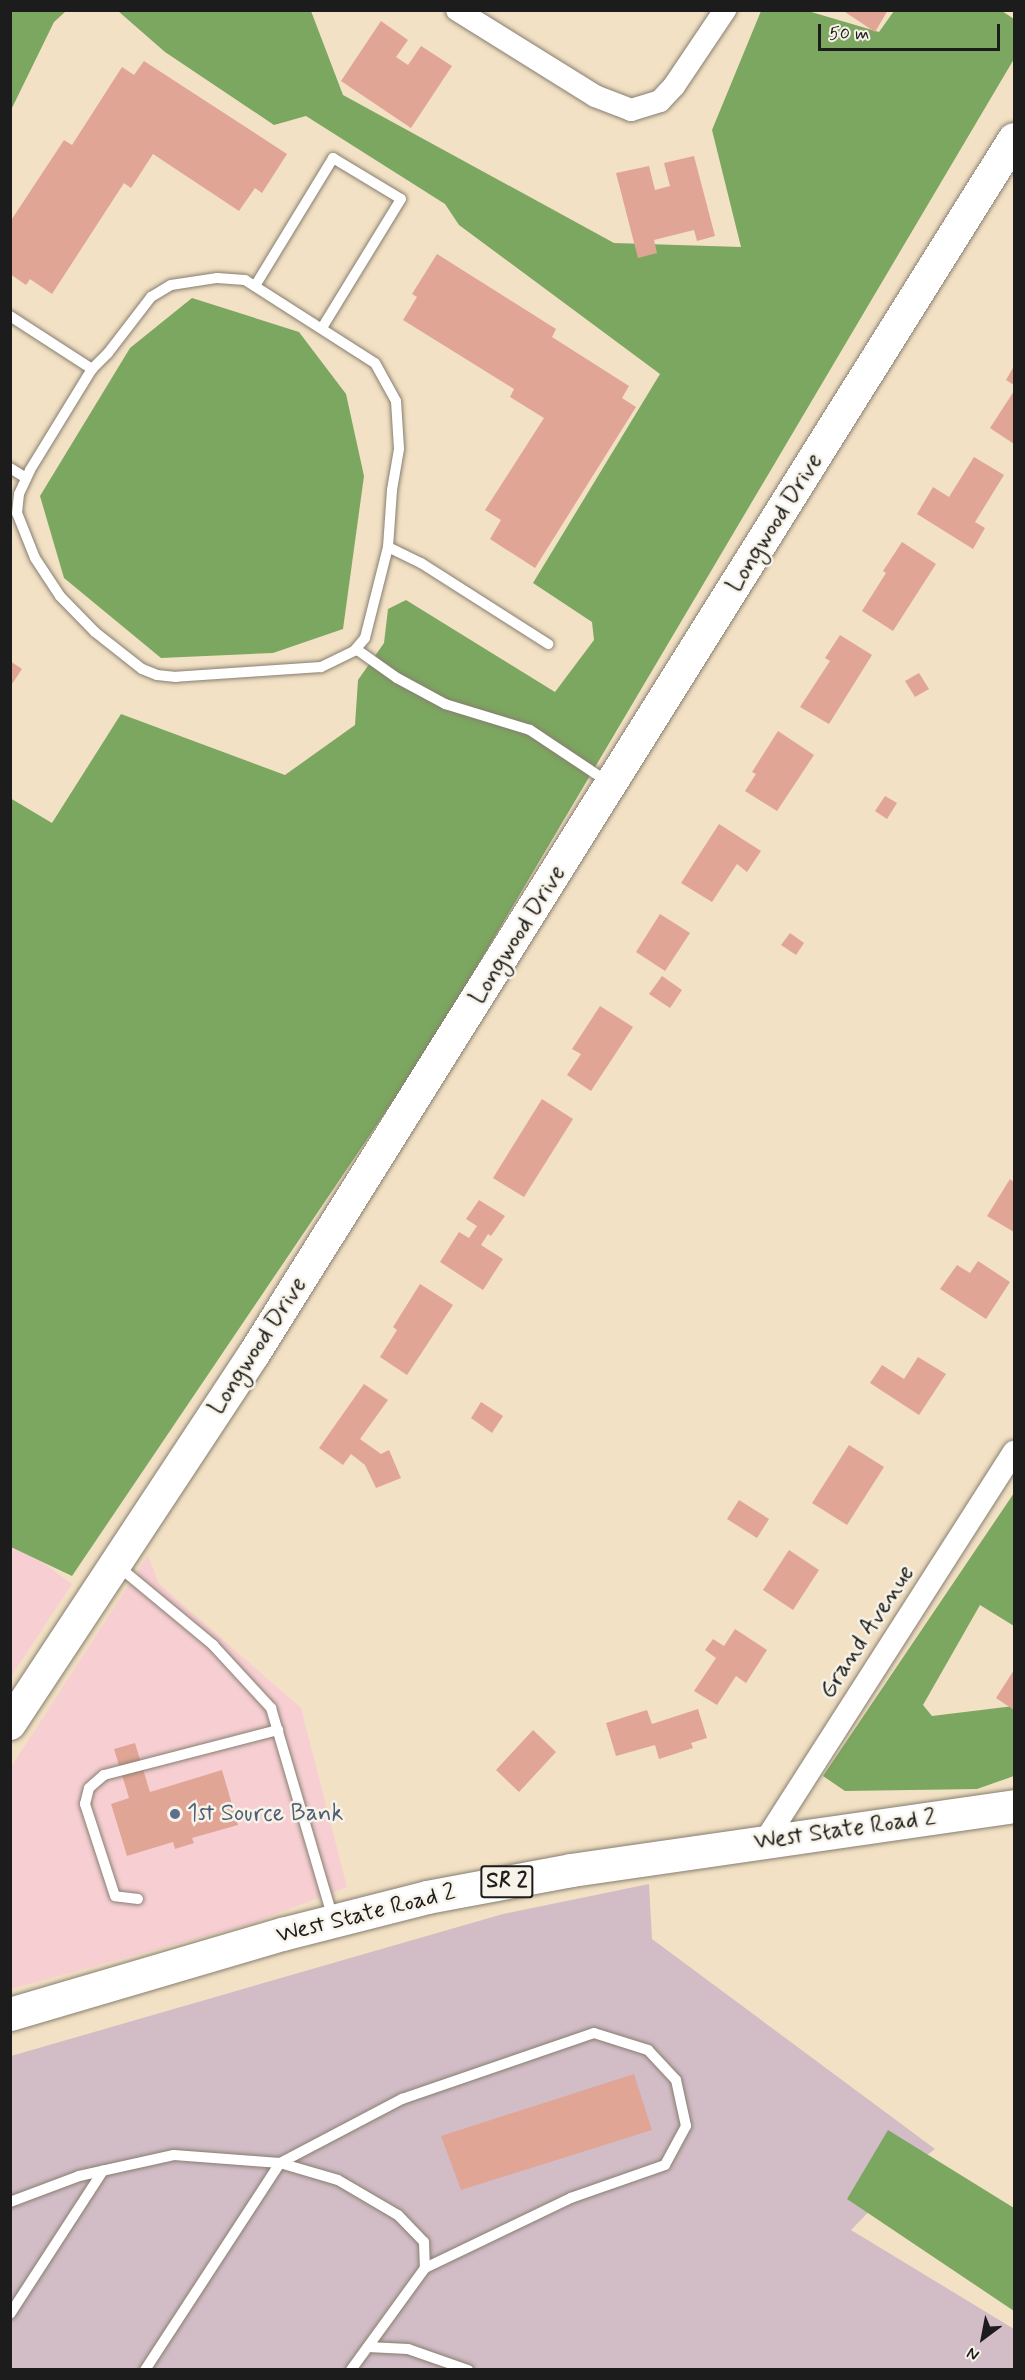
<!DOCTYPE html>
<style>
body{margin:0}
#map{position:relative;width:1025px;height:2380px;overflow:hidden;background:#f2e1c4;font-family:Mynerve,sans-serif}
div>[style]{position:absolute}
.built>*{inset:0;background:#f7cfd3}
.industrial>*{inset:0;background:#d2bdc7}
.forest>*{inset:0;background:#7ca760}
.building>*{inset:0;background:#e1a596}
.roads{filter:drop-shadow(0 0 2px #877e70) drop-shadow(0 0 2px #877e70)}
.service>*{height:10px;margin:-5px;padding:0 5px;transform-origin:5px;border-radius:5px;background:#fff}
.minor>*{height:22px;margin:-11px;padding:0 11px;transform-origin:11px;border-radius:11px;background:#fff}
.secondary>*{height:32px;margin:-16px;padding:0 16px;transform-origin:16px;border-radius:16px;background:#fff}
.primary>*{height:33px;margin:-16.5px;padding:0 16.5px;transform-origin:16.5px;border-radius:16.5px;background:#fff}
.dots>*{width:16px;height:16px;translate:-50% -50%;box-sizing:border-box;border:3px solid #f7f3e8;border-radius:50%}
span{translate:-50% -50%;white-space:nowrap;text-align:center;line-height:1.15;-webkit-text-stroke:5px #f7f3e8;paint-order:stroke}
.shield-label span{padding:2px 4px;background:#f7f3e8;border:2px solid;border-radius:4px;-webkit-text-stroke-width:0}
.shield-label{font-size:22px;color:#1c1c1c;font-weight:700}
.street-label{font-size:24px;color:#1c1c1c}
.service-label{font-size:24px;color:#4e5e75}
.left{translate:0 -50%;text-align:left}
.frame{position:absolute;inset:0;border:12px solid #1c1c1c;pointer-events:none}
.north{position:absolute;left:953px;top:2308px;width:60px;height:60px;-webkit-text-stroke:4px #f7f3e8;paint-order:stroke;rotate:212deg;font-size:16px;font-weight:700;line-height:24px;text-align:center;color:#1c1c1c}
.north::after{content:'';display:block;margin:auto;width:21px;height:27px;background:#1c1c1c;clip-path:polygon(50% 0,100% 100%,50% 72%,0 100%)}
.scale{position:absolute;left:818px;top:24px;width:182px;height:27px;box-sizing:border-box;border:3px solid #1c1c1c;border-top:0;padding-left:8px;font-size:18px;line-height:21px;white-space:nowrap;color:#1c1c1c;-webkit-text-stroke:4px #f7f3e8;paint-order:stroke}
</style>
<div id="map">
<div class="built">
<div style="clip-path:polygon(11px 1539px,72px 1584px,11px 1677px)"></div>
<div style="clip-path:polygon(148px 1555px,159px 1584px,301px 1708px,347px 1887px,250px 1924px,11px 1989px,11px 1767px)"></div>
</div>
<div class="industrial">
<div style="clip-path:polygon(649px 1884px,652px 1939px,935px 2149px,914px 2165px,851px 2230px,1014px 2329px,1014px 2370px,11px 2370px,11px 2056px,503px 1914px)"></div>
</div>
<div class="forest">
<div style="clip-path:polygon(11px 10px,66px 11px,54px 22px,11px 110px)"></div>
<div style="clip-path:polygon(118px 11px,311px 11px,343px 95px,614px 243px,741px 247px,712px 130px,761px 11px,808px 11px,879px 32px,894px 11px,1002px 11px,1014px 19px,1014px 59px,430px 1046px,72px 1576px,11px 1547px,10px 798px,52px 823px,121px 714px,285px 775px,355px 725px,358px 680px,384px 643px,388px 609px,406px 600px,555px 692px,594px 640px,592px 622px,533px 583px,660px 374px,459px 225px,445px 204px,306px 116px,274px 125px,165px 52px)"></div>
<div style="clip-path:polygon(192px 298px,299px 332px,346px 394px,364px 476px,343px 629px,273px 653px,161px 658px,64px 578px,40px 496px,130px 348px)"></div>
<div style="clip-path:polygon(1014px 1493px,1014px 1626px,980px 1605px,923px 1705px,932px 1716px,1014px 1706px,1014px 1776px,977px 1789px,845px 1791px,823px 1776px)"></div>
<div style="clip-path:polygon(888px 2130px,1014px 2208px,1014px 2311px,847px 2199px)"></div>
</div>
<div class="building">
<div style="clip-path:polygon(842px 10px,888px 10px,875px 32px)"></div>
<div style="clip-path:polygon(381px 21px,408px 40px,396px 57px,408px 65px,421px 46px,452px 66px,411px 128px,341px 81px)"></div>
<div style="clip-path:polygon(144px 61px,287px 154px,262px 193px,255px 188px,239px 211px,153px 154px,131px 188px,124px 183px,52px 294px,30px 279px,26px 285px,10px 274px,10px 222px,64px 140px,72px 145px,122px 67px,134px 75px)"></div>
<div style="clip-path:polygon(694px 156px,715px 236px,697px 241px,694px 230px,654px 240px,657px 253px,638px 258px,616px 173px,649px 166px,655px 190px,670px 186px,664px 163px)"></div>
<div style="clip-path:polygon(437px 254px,556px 329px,552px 337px,629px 386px,622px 398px,636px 407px,535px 568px,490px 539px,501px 520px,485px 510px,544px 418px,510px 397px,514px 389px,403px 320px,417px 297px,412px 294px)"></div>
<div style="clip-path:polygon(1014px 366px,1014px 385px,1006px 380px)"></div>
<div style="clip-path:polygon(1014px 391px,1014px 444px,990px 428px)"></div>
<div style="clip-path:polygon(974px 457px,1004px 475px,975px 522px,985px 528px,973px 549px,917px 514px,933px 487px,949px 497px)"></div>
<div style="clip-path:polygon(902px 542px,936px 564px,893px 631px,862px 611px,886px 573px,883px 571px)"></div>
<div style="clip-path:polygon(840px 635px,872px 655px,829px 724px,800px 707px,830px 661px,825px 658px)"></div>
<div style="clip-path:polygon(10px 661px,22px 669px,10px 687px)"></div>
<div style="clip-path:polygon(919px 673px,929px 689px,915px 697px,905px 681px)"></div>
<div style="clip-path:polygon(778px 731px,814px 755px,777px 811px,745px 791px,756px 774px,752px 772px)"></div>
<div style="clip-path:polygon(885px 796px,897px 803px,887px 819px,875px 811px)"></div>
<div style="clip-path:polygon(719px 824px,761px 851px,747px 872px,737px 864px,712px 902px,681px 883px)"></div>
<div style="clip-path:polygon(660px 914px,690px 933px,665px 971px,636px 952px)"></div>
<div style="clip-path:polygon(790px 933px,804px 943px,796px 955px,781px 945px)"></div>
<div style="clip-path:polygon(662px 976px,682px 990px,670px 1008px,649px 994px)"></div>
<div style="clip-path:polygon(600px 1006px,633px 1027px,591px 1091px,567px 1075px,581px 1054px,572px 1049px)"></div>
<div style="clip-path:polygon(542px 1099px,573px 1119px,524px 1197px,493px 1178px)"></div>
<div style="clip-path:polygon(1010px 1179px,1014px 1182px,1014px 1232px,987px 1216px)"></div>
<div style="clip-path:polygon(479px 1200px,505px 1216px,491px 1236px,488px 1234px,481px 1245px,503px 1259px,483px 1290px,440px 1262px,459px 1232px,469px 1238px,477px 1226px,466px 1219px)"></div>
<div style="clip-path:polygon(978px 1261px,1010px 1282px,986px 1319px,940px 1289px,957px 1265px,970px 1273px)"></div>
<div style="clip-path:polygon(420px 1284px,453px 1305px,407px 1375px,380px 1357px,397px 1330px,393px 1327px)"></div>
<div style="clip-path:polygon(918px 1357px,946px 1374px,919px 1415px,870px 1383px,882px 1365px,904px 1379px)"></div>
<div style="clip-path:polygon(364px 1384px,388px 1400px,360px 1439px,381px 1454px,389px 1450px,401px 1478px,376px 1488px,365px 1465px,351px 1454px,343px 1465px,319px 1448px)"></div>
<div style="clip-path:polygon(481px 1402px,503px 1416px,492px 1433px,471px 1418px)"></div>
<div style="clip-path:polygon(849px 1445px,884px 1467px,847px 1525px,812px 1503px)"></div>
<div style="clip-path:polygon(739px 1500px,769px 1519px,757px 1538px,727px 1519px)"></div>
<div style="clip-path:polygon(789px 1550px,819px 1570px,793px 1610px,763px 1590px)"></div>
<div style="clip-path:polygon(735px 1629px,767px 1650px,746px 1683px,736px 1676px,717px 1705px,694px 1691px,716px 1658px,705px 1650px,713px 1639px,724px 1646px)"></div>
<div style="clip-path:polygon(1014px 1670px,1014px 1710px,996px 1698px)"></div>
<div style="clip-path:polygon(698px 1709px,707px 1738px,691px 1743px,693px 1748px,659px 1759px,655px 1745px,616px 1756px,606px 1723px,647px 1710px,652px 1724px)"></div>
<div style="clip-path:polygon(533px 1730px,556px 1752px,519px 1792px,496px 1770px)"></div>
<div style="clip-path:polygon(135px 1743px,150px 1792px,222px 1770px,238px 1825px,192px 1838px,194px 1843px,175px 1849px,173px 1842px,127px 1856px,111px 1804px,129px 1798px,114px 1749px)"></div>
<div style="clip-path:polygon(634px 2074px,652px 2130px,461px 2190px,441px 2136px)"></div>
</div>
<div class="roads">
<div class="service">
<div style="left:217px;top:278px;width:28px;rotate:4deg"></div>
<div style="left:245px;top:280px;width:154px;rotate:32.6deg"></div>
<div style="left:375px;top:363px;width:43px;rotate:61.1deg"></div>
<div style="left:396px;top:401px;width:48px;rotate:86.4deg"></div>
<div style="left:399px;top:449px;width:42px;rotate:99.7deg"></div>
<div style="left:392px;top:490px;width:57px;rotate:94deg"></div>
<div style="left:388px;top:547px;width:94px;rotate:104.2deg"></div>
<div style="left:365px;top:638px;width:17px;rotate:130deg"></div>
<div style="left:354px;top:651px;width:37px;rotate:154deg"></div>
<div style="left:321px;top:667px;width:145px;rotate:176.1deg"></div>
<div style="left:176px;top:677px;width:19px;rotate:-174deg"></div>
<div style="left:157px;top:675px;width:16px;rotate:-158deg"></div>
<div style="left:142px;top:669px;width:60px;rotate:-141.8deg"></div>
<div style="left:95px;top:632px;width:50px;rotate:-134.2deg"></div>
<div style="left:60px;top:596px;width:45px;rotate:-123.3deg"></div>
<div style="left:35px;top:558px;width:48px;rotate:-111.8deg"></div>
<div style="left:17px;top:513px;width:19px;rotate:-84deg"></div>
<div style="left:19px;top:494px;width:26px;rotate:-65deg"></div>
<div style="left:30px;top:470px;width:119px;rotate:-58.5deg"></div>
<div style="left:92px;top:369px;width:23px;rotate:-45deg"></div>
<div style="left:108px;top:353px;width:71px;rotate:-52.5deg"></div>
<div style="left:151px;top:297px;width:23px;rotate:-31deg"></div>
<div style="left:171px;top:285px;width:47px;rotate:-8.7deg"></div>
<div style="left:255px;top:286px;width:150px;rotate:-58.6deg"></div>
<div style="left:333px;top:158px;width:79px;rotate:31.1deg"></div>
<div style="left:401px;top:199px;width:151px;rotate:121.5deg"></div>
<div style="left:10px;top:316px;width:98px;rotate:32.9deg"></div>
<div style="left:10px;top:468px;width:19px;rotate:32deg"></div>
<div style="left:388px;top:547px;width:37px;rotate:26deg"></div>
<div style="left:421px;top:563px;width:151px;rotate:32.5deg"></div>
<div style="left:356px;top:649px;width:50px;rotate:35.3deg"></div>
<div style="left:397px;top:678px;width:55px;rotate:28.4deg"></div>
<div style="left:445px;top:704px;width:89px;rotate:17deg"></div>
<div style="left:530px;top:730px;width:94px;rotate:33.7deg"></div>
<div style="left:118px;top:1566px;width:124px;rotate:39.7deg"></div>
<div style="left:213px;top:1645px;width:86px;rotate:47.4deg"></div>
<div style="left:271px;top:1708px;width:219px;rotate:73.6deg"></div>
<div style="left:138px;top:1899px;width:23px;rotate:-173deg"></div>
<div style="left:115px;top:1896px;width:97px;rotate:-108.1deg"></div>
<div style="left:85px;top:1804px;width:16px;rotate:-76deg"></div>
<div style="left:89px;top:1788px;width:20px;rotate:-41deg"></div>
<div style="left:104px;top:1775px;width:180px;rotate:-14.5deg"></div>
<div style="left:10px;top:2202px;width:74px;rotate:-20.6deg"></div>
<div style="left:79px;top:2176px;width:97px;rotate:-12.5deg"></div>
<div style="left:174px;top:2155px;width:106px;rotate:4.3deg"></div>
<div style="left:280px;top:2163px;width:60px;rotate:16.3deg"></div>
<div style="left:338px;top:2180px;width:69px;rotate:30.3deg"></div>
<div style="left:398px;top:2215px;width:37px;rotate:46deg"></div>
<div style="left:424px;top:2242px;width:26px;rotate:88deg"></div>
<div style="left:425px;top:2268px;width:126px;rotate:126deg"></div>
<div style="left:10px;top:2314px;width:171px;rotate:-57deg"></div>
<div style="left:368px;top:2347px;width:40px;rotate:2.9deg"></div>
<div style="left:408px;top:2349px;width:64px;rotate:19.3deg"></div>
<div style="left:145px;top:2370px;width:247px;rotate:-56.9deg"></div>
<div style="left:280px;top:2163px;width:138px;rotate:-27.7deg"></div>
<div style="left:402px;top:2099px;width:203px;rotate:-19deg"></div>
<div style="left:594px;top:2033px;width:57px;rotate:17.5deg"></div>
<div style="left:648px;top:2050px;width:41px;rotate:47deg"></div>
<div style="left:676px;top:2080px;width:47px;rotate:77.7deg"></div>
<div style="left:686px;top:2126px;width:44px;rotate:118.3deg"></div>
<div style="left:665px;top:2165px;width:100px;rotate:160.7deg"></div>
<div style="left:571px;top:2198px;width:162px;rotate:154.4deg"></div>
</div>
<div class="minor">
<div style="left:457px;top:10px;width:163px;rotate:31.9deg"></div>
<div style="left:595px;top:96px;width:39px;rotate:21deg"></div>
<div style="left:631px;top:110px;width:30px;rotate:-17deg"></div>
<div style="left:660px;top:101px;width:21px;rotate:-47deg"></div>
<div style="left:674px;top:86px;width:92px;rotate:-56.1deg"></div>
<div style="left:765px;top:1841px;width:462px;rotate:-57.4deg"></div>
</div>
<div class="secondary">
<div style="left:10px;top:1724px;width:443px;rotate:-56.6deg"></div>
<div style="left:254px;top:1354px;width:1433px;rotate:-57.97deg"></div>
</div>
<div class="primary">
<div style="left:10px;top:2014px;width:284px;rotate:-16.4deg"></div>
<div style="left:282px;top:1934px;width:150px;rotate:-14.3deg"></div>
<div style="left:427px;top:1897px;width:147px;rotate:-10.6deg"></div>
<div style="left:571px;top:1870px;width:448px;rotate:-8.2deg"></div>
</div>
</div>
<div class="dots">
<div style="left:175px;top:1814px;background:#5c6f8a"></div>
</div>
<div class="shield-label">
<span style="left:507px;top:1882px">SR 2</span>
</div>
<div class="street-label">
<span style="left:775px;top:523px;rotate:-58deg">Longwood Drive</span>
<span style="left:518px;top:935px;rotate:-58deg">Longwood Drive</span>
<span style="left:258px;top:1346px;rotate:-57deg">Longwood Drive</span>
<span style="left:867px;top:1632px;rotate:-57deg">Grand Avenue</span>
<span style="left:845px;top:1830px;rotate:-8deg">West State Road 2</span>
<span style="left:366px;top:1914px;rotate:-14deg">West State Road 2</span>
</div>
<div class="service-label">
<span class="left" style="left:187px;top:1814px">1st Source Bank</span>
</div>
<div class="frame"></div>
<div class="north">N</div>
<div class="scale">50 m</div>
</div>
